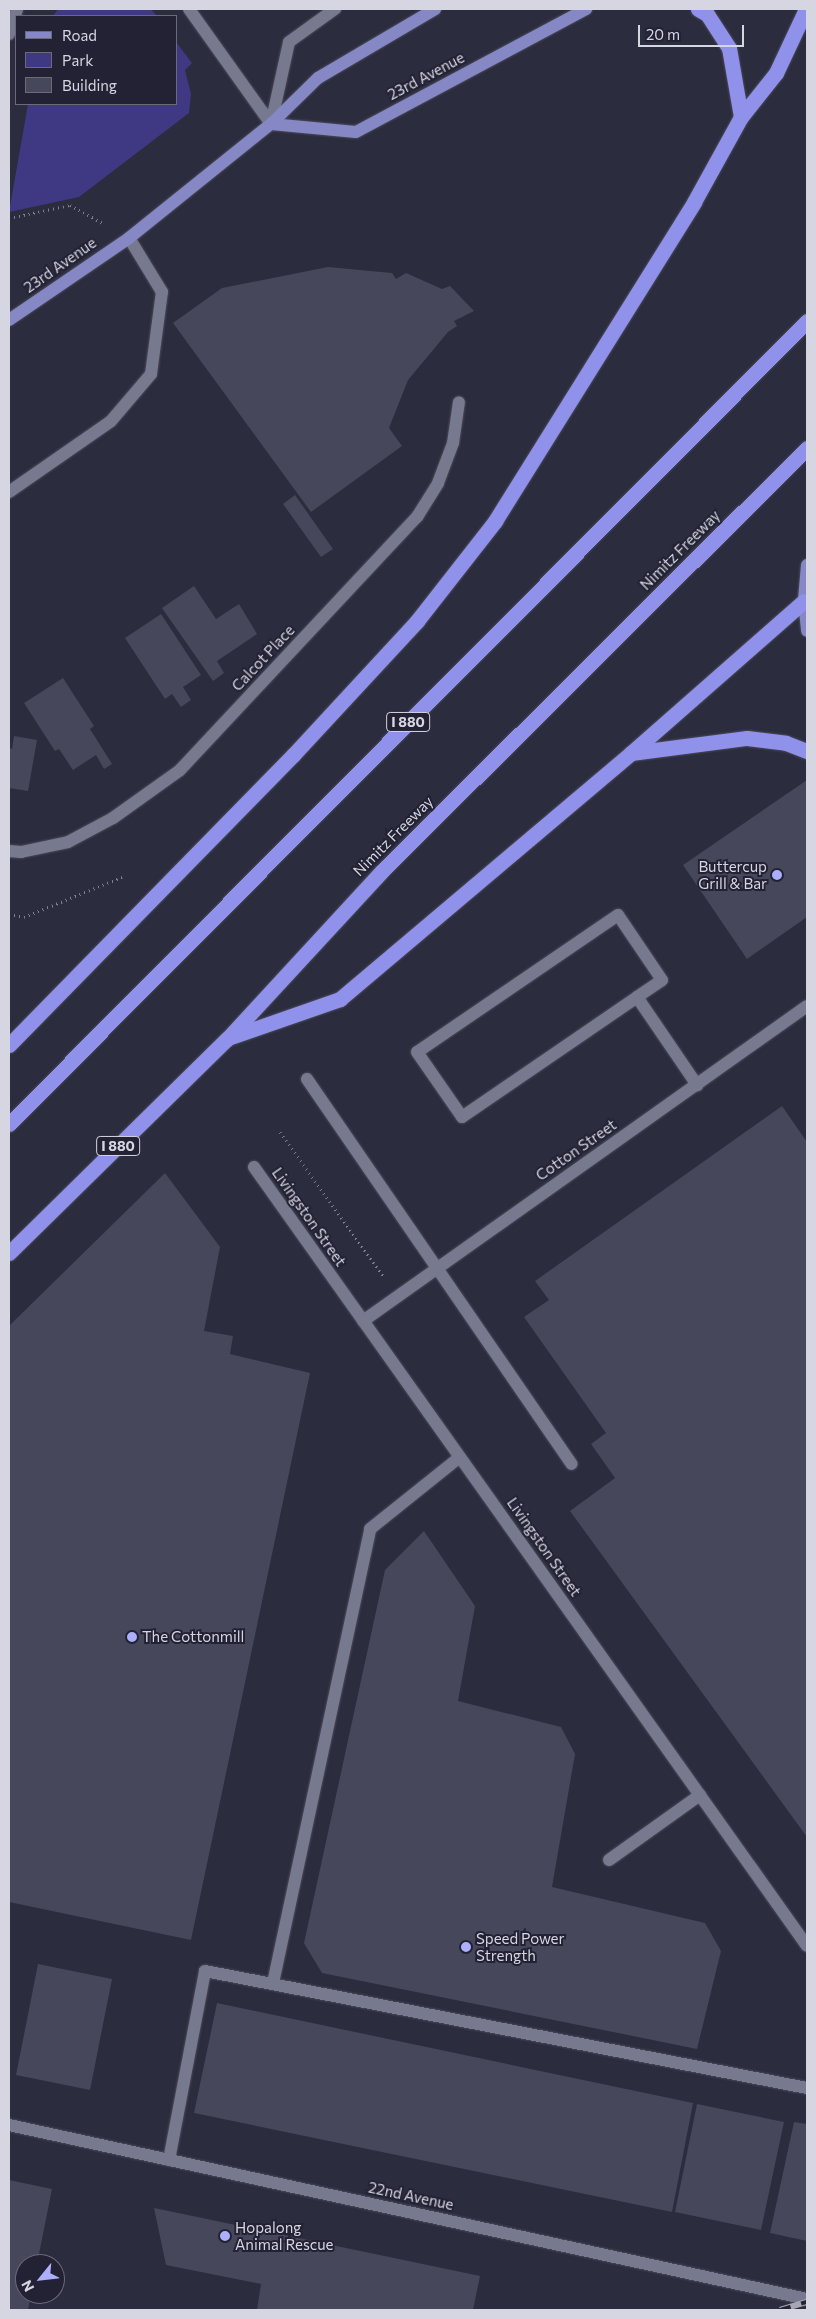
<!DOCTYPE html>
<style>
body{margin:0}
#map{position:relative;width:816px;height:2319px;overflow:hidden;background:#2b2c3e;font-family:Commissioner,sans-serif}
div>[style]{position:absolute}
.green>*{inset:0;background:#3e3982}
.building>*{inset:0;background:#46475a}
.path>*{height:3px;margin-top:-1.5px;transform-origin:0;background:repeating-linear-gradient(90deg,#7f808f 0 1px,transparent 0 5px)}
.roads{filter:drop-shadow(0 0 1px #4a4a59) drop-shadow(0 0 1px #4a4a59)}
.minor>*{height:12px;margin:-6px;padding:0 6px;transform-origin:6px;border-radius:6px;background:#77798e}
.major>*{height:12px;margin:-6px;padding:0 6px;transform-origin:6px;border-radius:6px;background:#8687c5}
.highway>*{height:15px;margin:-7.5px;padding:0 7.5px;transform-origin:7.5px;border-radius:7.5px;background:#9091ea}
.rail>*{height:5.5px;margin-top:-2.75px;transform-origin:0;background:repeating-linear-gradient(90deg,#222234 0 11px,#a6a7b5 0 22px);box-sizing:border-box;border-block:1px solid #a6a7b5}
.dots>*{width:14px;height:14px;translate:-50% -50%;box-sizing:border-box;border:2px solid #222234;border-radius:50%}
span{translate:-50% -50%;white-space:nowrap;text-align:center;line-height:1.15;-webkit-text-stroke:4px #222234;paint-order:stroke}
.shield-label span{padding:1px 4px;background:#222234;border:1px solid;border-radius:4px;-webkit-text-stroke-width:0}
.shield-label{font-size:14px;color:#d5d6e2;font-weight:700}
.street-label{font-size:15px;color:#d5d6e2}
.poi-label{font-size:15px;color:#d5d6e2}
.right{translate:-100% -50%;text-align:right}
.left{translate:0 -50%;text-align:left}
.frame{position:absolute;inset:0;border:10px solid #d5d6e2;pointer-events:none}
.legend{position:absolute;left:15px;top:15px;width:162px;height:90px;box-sizing:border-box;background:#222234;border:1px solid #6a6a7a;margin:0;padding:6px 9px;list-style:none;font-size:15px;color:#d5d6e2}
.legend li{display:flex;align-items:center;gap:10px;height:25px}
.legend b{width:25px;border:1px solid #6a6a7a}
.north{position:absolute;left:15px;top:2254px;width:50px;height:50px;box-sizing:border-box;background:#222234;border:1px solid #6a6a7a;border-radius:50%;rotate:241deg;font-size:14px;font-weight:700;line-height:20px;text-align:center;color:#d5d6e2}
.north::after{content:'';display:block;margin:auto;width:18px;height:22px;background:#acaffb;clip-path:polygon(50% 0,100% 100%,50% 72%,0 100%)}
.scale{position:absolute;left:638px;top:25px;width:106px;height:22px;box-sizing:border-box;border:2px solid #d5d6e2;border-top:0;padding-left:6px;font-size:15px;line-height:18px;white-space:nowrap;color:#d5d6e2;-webkit-text-stroke:4px #222234;paint-order:stroke}
</style>
<div id="map">
<div class="green">
<div style="clip-path:polygon(58px 9px,151px 9px,157px 16px,53px 16px)"></div>
<div style="clip-path:polygon(176px 42px,192px 63px,185px 70px,191px 94px,189px 113px,79px 197px,9px 212px,28px 104px,176px 104px)"></div>
</div>
<div class="building">
<div style="clip-path:polygon(328px 267px,392px 273px,396px 279px,406px 273px,442px 289px,450px 286px,474px 311px,454px 321px,457px 326px,448px 332px,408px 380px,389px 428px,402px 446px,311px 512px,173px 323px,222px 288px)"></div>
<div style="clip-path:polygon(295px 495px,333px 549px,321px 557px,283px 504px)"></div>
<div style="clip-path:polygon(194px 586px,216px 619px,239px 604px,257px 634px,217px 661px,224px 673px,213px 681px,162px 608px)"></div>
<div style="clip-path:polygon(161px 614px,201px 675px,183px 687px,191px 700px,181px 707px,172px 694px,165px 699px,125px 638px)"></div>
<div style="clip-path:polygon(63px 678px,94px 726px,90px 729px,112px 764px,104px 769px,96px 755px,73px 770px,59px 749px,55px 751px,24px 703px)"></div>
<div style="clip-path:polygon(14px 736px,37px 740px,28px 791px,9px 788px,9px 748px,12px 749px)"></div>
<div style="clip-path:polygon(807px 780px,807px 917px,747px 959px,683px 865px)"></div>
<div style="clip-path:polygon(782px 1106px,807px 1142px,807px 1837px,570px 1511px,615px 1478px,591px 1444px,606px 1433px,524px 1317px,549px 1300px,535px 1281px)"></div>
<div style="clip-path:polygon(165px 1173px,220px 1247px,204px 1331px,233px 1336px,230px 1354px,310px 1373px,191px 1940px,9px 1902px,9px 1326px)"></div>
<div style="clip-path:polygon(424px 1531px,475px 1606px,458px 1701px,561px 1727px,575px 1754px,552px 1887px,705px 1923px,721px 1951px,697px 2049px,322px 1973px,304px 1943px,385px 1570px)"></div>
<div style="clip-path:polygon(38px 1964px,112px 1979px,90px 2090px,16px 2075px)"></div>
<div style="clip-path:polygon(217px 2003px,693px 2103px,672px 2212px,194px 2113px)"></div>
<div style="clip-path:polygon(697px 2104px,784px 2122px,761px 2230px,675px 2212px)"></div>
<div style="clip-path:polygon(794px 2122px,807px 2124px,807px 2241px,770px 2233px)"></div>
<div style="clip-path:polygon(9px 2180px,52px 2189px,37px 2264px,25px 2264px,25px 2294px,31px 2294px,28px 2310px,9px 2310px)"></div>
<div style="clip-path:polygon(154px 2208px,480px 2276px,473px 2310px,257px 2310px,261px 2284px,166px 2265px)"></div>
</div>
<div class="path">
<div style="left:9px;top:218px;width:62px;rotate:-12deg"></div>
<div style="left:70px;top:205px;width:39px;rotate:29deg"></div>
<div style="left:9px;top:914px;width:15px;rotate:11deg"></div>
<div style="left:24px;top:917px;width:106px;rotate:-22.2deg"></div>
<div style="left:280px;top:1132px;width:177px;rotate:54.4deg"></div>
</div>
<div class="roads">
<div class="minor">
<div style="left:189px;top:9px;width:141px;rotate:54.5deg"></div>
<div style="left:9px;top:34px;width:26px;rotate:-72deg"></div>
<div style="left:271px;top:124px;width:84px;rotate:-77.6deg"></div>
<div style="left:289px;top:42px;width:57px;rotate:-35.7deg"></div>
<div style="left:9px;top:492px;width:124px;rotate:-34.8deg"></div>
<div style="left:111px;top:421px;width:62px;rotate:-49.6deg"></div>
<div style="left:151px;top:374px;width:83px;rotate:-82.4deg"></div>
<div style="left:162px;top:292px;width:63px;rotate:-121.4deg"></div>
<div style="left:9px;top:851px;width:12px;rotate:5deg"></div>
<div style="left:21px;top:852px;width:48px;rotate:-12deg"></div>
<div style="left:68px;top:842px;width:51px;rotate:-28.1deg"></div>
<div style="left:113px;top:818px;width:82px;rotate:-35.6deg"></div>
<div style="left:180px;top:770px;width:347px;rotate:-46.9deg"></div>
<div style="left:417px;top:517px;width:40px;rotate:-58deg"></div>
<div style="left:438px;top:483px;width:43px;rotate:-69.4deg"></div>
<div style="left:453px;top:443px;width:41px;rotate:-81.7deg"></div>
<div style="left:637px;top:997px;width:30px;rotate:-34deg"></div>
<div style="left:662px;top:980px;width:78px;rotate:-124.1deg"></div>
<div style="left:618px;top:915px;width:243px;rotate:145.7deg"></div>
<div style="left:417px;top:1052px;width:79px;rotate:55.3deg"></div>
<div style="left:462px;top:1117px;width:212px;rotate:-34.4deg"></div>
<div style="left:637px;top:997px;width:107px;rotate:55.7deg"></div>
<div style="left:307px;top:1079px;width:467px;rotate:55.5deg"></div>
<div style="left:254px;top:1167px;width:955px;rotate:54.63deg"></div>
<div style="left:363px;top:1321px;width:544px;rotate:-35.35deg"></div>
<div style="left:609px;top:1860px;width:112px;rotate:-35.5deg"></div>
<div style="left:273px;top:1983px;width:464px;rotate:-77.9deg"></div>
<div style="left:370px;top:1529px;width:115px;rotate:-38.7deg"></div>
<div style="left:9px;top:2125px;width:817px;rotate:12.3deg"></div>
<div style="left:169px;top:2160px;width:192px;rotate:-79.2deg"></div>
<div style="left:205px;top:1971px;width:613px;rotate:11deg"></div>
</div>
<div class="major">
<div style="left:271px;top:124px;width:85px;rotate:5.4deg"></div>
<div style="left:356px;top:132px;width:261px;rotate:-28.1deg"></div>
<div style="left:9px;top:320px;width:145px;rotate:-34.3deg"></div>
<div style="left:129px;top:238px;width:182px;rotate:-38.8deg"></div>
<div style="left:271px;top:124px;width:66px;rotate:-44.4deg"></div>
<div style="left:318px;top:78px;width:136px;rotate:-30.5deg"></div>
<div style="left:807px;top:565px;width:36px;rotate:95deg"></div>
<div style="left:804px;top:601px;width:30px;rotate:84deg"></div>
</div>
<div class="highway">
<div style="left:698px;top:9px;width:10px;rotate:29deg"></div>
<div style="left:707px;top:14px;width:40px;rotate:57.1deg"></div>
<div style="left:729px;top:48px;width:70px;rotate:80.1deg"></div>
<div style="left:631px;top:753px;width:117px;rotate:-7.4deg"></div>
<div style="left:747px;top:738px;width:39px;rotate:7deg"></div>
<div style="left:786px;top:743px;width:22px;rotate:21deg"></div>
<div style="left:228px;top:1038px;width:119px;rotate:-19.2deg"></div>
<div style="left:340px;top:999px;width:381px;rotate:-40.2deg"></div>
<div style="left:631px;top:753px;width:230px;rotate:-41.3deg"></div>
<div style="left:9px;top:1045px;width:407px;rotate:-45.6deg"></div>
<div style="left:294px;top:754px;width:181px;rotate:-47.2deg"></div>
<div style="left:417px;top:621px;width:127px;rotate:-52deg"></div>
<div style="left:495px;top:521px;width:376px;rotate:-58deg"></div>
<div style="left:694px;top:202px;width:97px;rotate:-61.1deg"></div>
<div style="left:741px;top:117px;width:56px;rotate:-51.5deg"></div>
<div style="left:776px;top:73px;width:71px;rotate:-64.9deg"></div>
<div style="left:9px;top:1124px;width:1132px;rotate:-45.18deg"></div>
<div style="left:9px;top:1253px;width:305px;rotate:-44.5deg"></div>
<div style="left:227px;top:1039px;width:227px;rotate:-47.3deg"></div>
<div style="left:381px;top:872px;width:601px;rotate:-44.87deg"></div>
</div>
</div>
<div class="rail">
<div style="left:780px;top:2310px;width:28px;rotate:-17deg"></div>
</div>
<div class="dots">
<div style="left:777px;top:875px;background:#acaffb"></div>
<div style="left:132px;top:1637px;background:#acaffb"></div>
<div style="left:466px;top:1947px;background:#acaffb"></div>
<div style="left:225px;top:2236px;background:#acaffb"></div>
</div>
<div class="shield-label">
<span style="left:408px;top:722px">I 880</span>
<span style="left:118px;top:1146px">I 880</span>
</div>
<div class="street-label">
<span style="left:426px;top:76px;rotate:-28deg">23rd Avenue</span>
<span style="left:60px;top:265px;rotate:-35deg">23rd Avenue</span>
<span style="left:680px;top:550px;rotate:-45deg">Nimitz Freeway</span>
<span style="left:263px;top:658px;rotate:-47deg">Calcot Place</span>
<span style="left:393px;top:836px;rotate:-45deg">Nimitz Freeway</span>
<span style="left:576px;top:1150px;rotate:-35deg">Cotton Street</span>
<span style="left:309px;top:1217px;rotate:55deg">Livingston Street</span>
<span style="left:544px;top:1547px;rotate:55deg">Livingston Street</span>
<span style="left:411px;top:2196px;rotate:12deg">22nd Avenue</span>
</div>
<div class="poi-label">
<span class="right" style="left:767px;top:875px">Buttercup<br>Grill &amp; Bar</span>
<span class="left" style="left:142px;top:1637px">The Cottonmill</span>
<span class="left" style="left:476px;top:1947px">Speed Power<br>Strength</span>
<span class="left" style="left:235px;top:2236px">Hopalong<br>Animal Rescue</span>
</div>
<div class="frame"></div>
<ul class="legend">
<li><b style="height:6px;background:#8687c5"></b>Road</li>
<li><b style="height:14px;background:#3e3982"></b>Park</li>
<li><b style="height:14px;background:#46475a"></b>Building</li>
</ul>
<div class="north">N</div>
<div class="scale">20 m</div>
</div>
